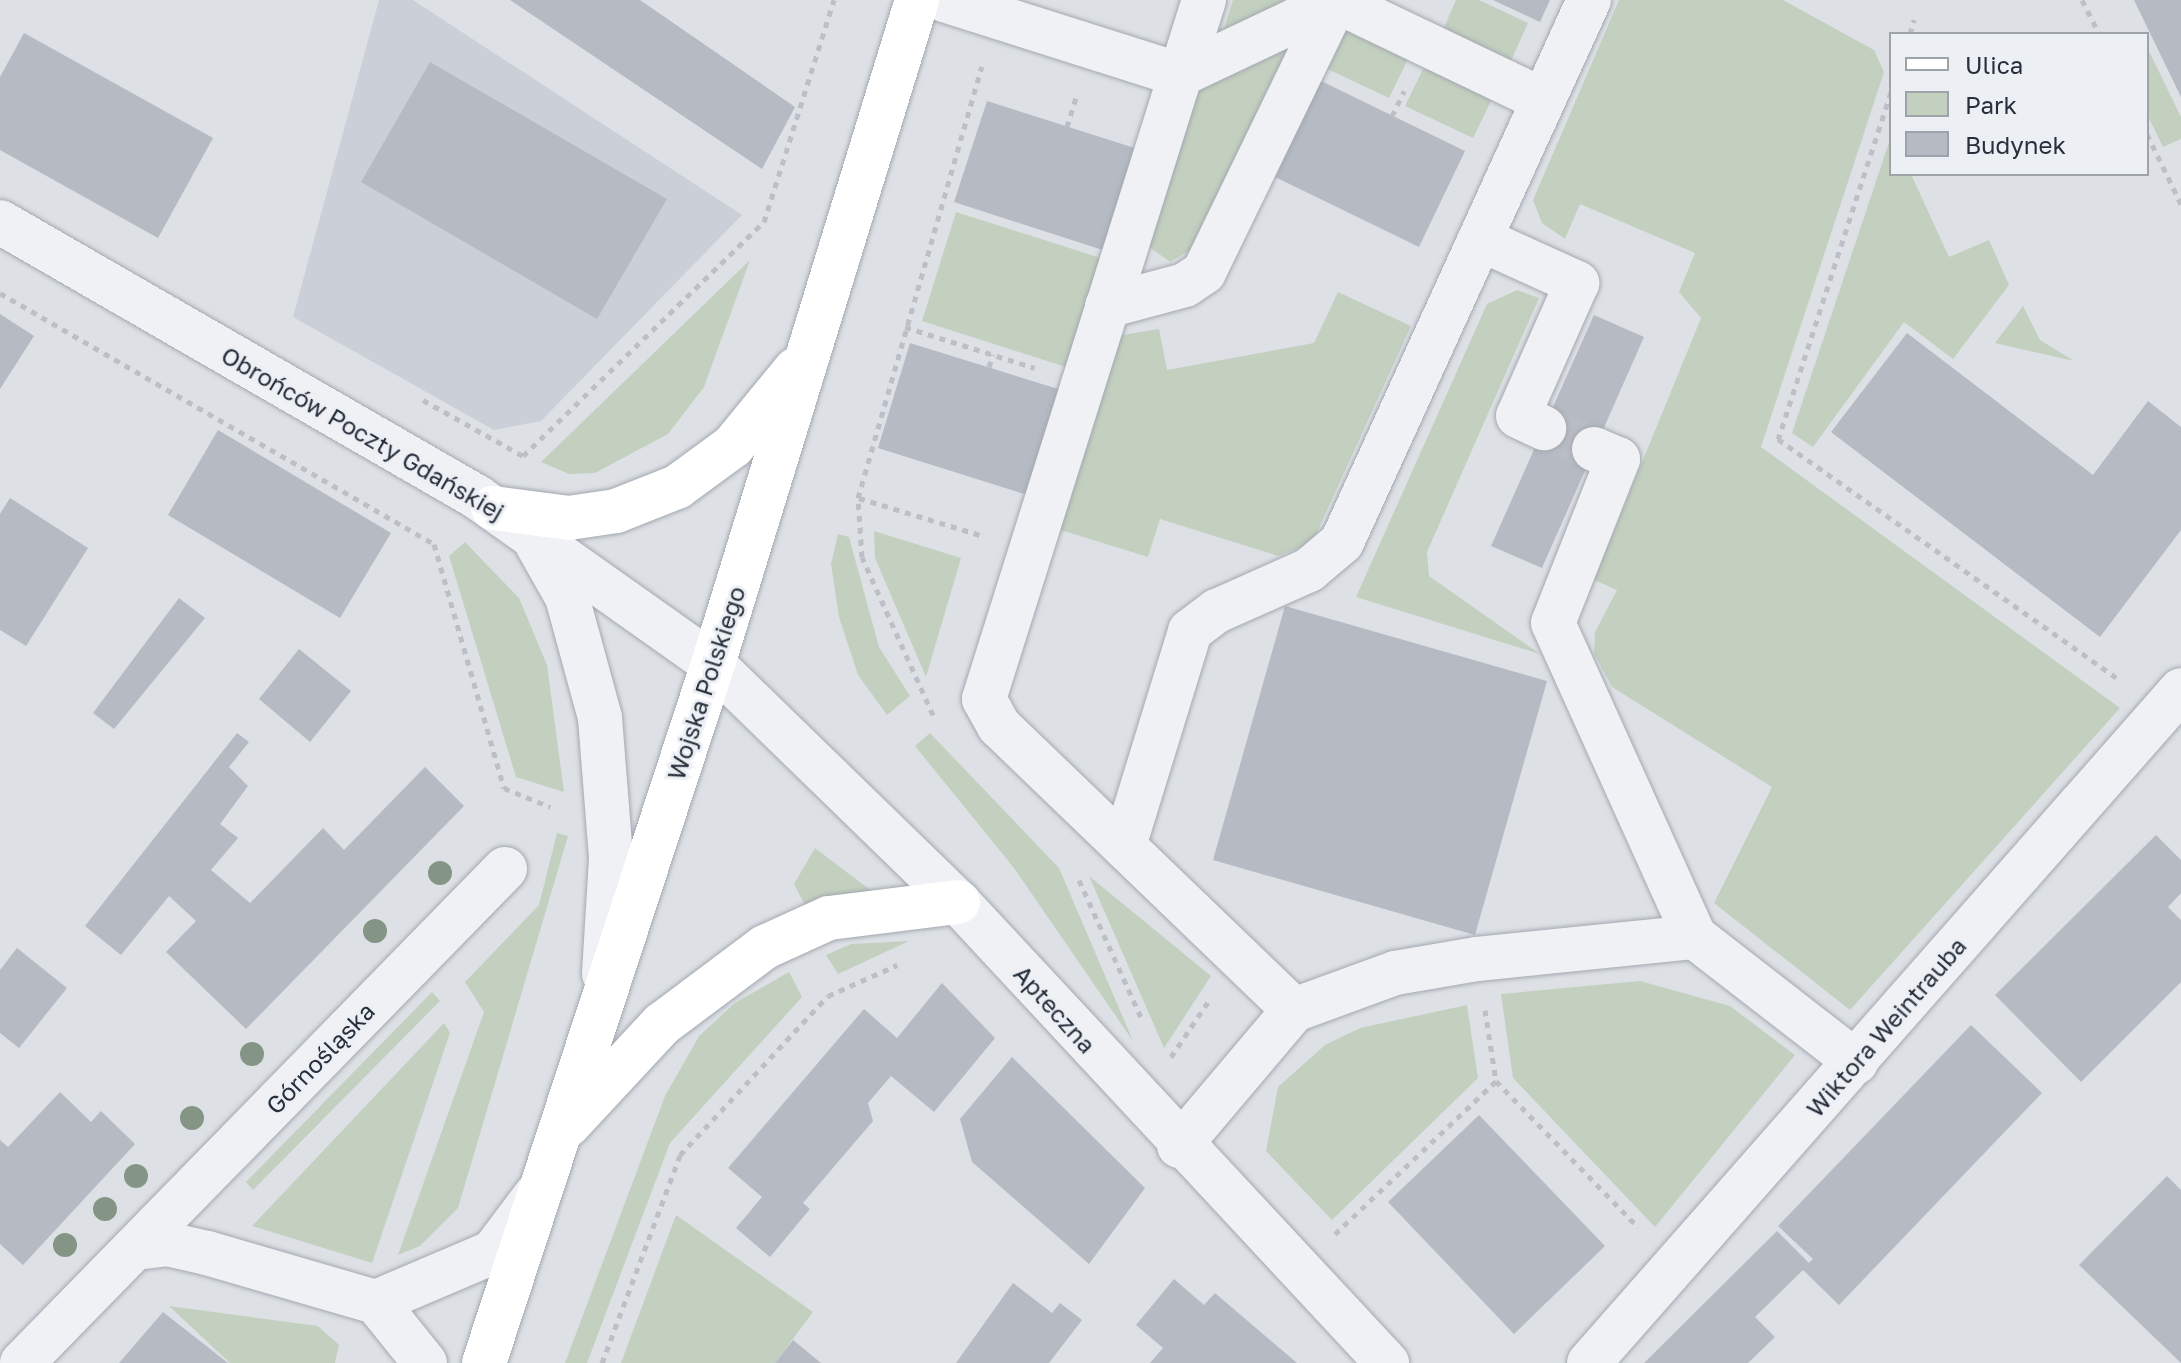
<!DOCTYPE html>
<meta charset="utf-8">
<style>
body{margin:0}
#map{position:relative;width:2181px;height:1363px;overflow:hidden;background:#dde1e6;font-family:"Golos Text",sans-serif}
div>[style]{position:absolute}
.built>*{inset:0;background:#cbd0d8}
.green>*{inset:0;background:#c3d0bf}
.building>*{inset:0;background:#b5bac3}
.minor-tunnel>*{height:44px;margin-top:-22px;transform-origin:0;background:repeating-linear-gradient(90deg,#b9bdc4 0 44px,transparent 0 66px)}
.path>*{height:5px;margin-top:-2.5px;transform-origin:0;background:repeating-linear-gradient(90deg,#bcbfc5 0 6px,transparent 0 12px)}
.roads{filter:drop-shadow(0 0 2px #a3a8b0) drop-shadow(0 0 2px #a3a8b0)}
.minor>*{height:44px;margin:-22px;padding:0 22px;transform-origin:22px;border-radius:22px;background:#f0f1f5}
.major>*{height:44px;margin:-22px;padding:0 22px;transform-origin:22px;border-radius:22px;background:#fff}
.trees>*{width:24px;height:24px;margin:-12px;border-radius:50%;background:#849585}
span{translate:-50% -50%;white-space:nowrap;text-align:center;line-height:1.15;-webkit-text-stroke:6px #ecf0f4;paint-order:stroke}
.street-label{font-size:24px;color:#282f3c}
.legend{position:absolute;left:1889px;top:32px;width:260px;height:144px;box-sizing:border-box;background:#ecf0f4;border:2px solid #9ea3aa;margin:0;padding:10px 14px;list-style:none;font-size:24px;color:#282f3c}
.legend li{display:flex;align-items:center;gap:16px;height:40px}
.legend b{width:40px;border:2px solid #9ea3aa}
</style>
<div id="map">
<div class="built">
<div style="clip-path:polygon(379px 0,413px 0,742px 215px,541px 421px,494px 430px,293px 317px)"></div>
</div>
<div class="green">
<div style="clip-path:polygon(1233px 0,1303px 0,1221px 38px)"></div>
<div style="clip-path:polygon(1456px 0,1479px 0,1528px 23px,1510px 63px,1442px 32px)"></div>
<div style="clip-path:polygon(1619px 0,1783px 0,1874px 50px,1884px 72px,1761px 447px,2120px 708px,1850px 1010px,1714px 903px,1772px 787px,1612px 687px,1594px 653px,1595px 632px,1617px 590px,1594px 580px,1701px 318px,1679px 292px,1695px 253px,1580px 204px,1565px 239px,1542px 223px,1533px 200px)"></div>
<div style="clip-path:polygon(1340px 27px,1408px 59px,1389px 98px,1321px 66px)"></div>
<div style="clip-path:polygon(1301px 41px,1206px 241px,1170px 262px,1140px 240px,1188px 92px)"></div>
<div style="clip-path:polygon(2147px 47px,2181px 117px,2181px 139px,2163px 147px,2147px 114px)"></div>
<div style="clip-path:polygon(1424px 67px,1492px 99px,1473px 138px,1405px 106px)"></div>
<div style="clip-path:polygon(1891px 136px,1891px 174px,1911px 174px,1949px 257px,1989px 240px,2009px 285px,1953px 359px,1904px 322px,1813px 447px,1792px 433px)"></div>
<div style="clip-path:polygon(956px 212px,1107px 260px,1072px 369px,922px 321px)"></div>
<div style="clip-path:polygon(750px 260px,704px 387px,668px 434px,595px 473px,569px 474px,541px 462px)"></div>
<div style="clip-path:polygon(1517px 290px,1539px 298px,1427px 552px,1429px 576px,1540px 654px,1356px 597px,1487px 304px)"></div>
<div style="clip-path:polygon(1338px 292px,1411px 326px,1312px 543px,1278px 556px,1160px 519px,1148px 557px,1051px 527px,1111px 337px,1159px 329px,1167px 370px,1314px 343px)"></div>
<div style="clip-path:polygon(2023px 306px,2040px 340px,2074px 361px,1995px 343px)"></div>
<div style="clip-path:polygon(874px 531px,961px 558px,926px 677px,875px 558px)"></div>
<div style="clip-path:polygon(838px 534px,849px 537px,879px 647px,910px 696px,887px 715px,858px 675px,839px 617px,831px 564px)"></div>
<div style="clip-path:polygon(465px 542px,519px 598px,547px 665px,564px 792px,516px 777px,449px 556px)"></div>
<div style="clip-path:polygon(930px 733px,1059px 868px,1133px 1041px,1014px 868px,915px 746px)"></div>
<div style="clip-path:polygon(557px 833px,568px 836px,458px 1208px,420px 1246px,398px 1255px,484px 1012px,465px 982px,539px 905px)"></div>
<div style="clip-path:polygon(815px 848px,873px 892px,806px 907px,794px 884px)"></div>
<div style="clip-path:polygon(1089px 876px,1211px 976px,1164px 1048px)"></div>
<div style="clip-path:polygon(909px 941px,838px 974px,826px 955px,851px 944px)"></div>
<div style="clip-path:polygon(789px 972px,802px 997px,670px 1143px,587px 1363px,565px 1363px,665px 1096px,699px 1036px,735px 1003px)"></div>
<div style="clip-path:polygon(1640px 981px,1730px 1006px,1795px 1055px,1655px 1227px,1513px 1078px,1501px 994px)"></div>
<div style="clip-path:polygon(432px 992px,440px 1001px,253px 1190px,246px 1182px)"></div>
<div style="clip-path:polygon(1467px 1005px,1478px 1078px,1332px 1220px,1266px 1151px,1278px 1087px,1325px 1045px,1360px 1028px)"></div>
<div style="clip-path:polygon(444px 1023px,450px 1033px,372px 1263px,252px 1226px)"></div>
<div style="clip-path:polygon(676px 1215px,813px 1312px,775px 1363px,621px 1363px)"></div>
<div style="clip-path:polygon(169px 1306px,318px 1326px,339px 1345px,335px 1363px,230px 1363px)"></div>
</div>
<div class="building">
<div style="clip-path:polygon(510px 0,640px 0,795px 107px,762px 169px)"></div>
<div style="clip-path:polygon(1493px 0,1550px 0,1540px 22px)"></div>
<div style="clip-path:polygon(2134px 0,2181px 0,2181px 97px)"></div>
<div style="clip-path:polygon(24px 33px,213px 138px,158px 238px,0 150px,0 77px)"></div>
<div style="clip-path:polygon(430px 62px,667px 199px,597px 319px,361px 182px)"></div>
<div style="clip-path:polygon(1317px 79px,1465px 151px,1419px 247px,1271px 175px)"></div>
<div style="clip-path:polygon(987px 101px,1144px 151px,1112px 253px,954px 202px)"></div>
<div style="clip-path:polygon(0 314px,34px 336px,0 389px)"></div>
<div style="clip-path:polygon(1594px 315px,1644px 337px,1542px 568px,1491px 546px)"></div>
<div style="clip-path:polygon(1907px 333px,2093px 475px,2148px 401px,2181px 427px,2181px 530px,2100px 637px,1831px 432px)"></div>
<div style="clip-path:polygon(910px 343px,1071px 393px,1037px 498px,878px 448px)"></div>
<div style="clip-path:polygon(218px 430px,391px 533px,340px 618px,168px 515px)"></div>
<div style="clip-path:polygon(10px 498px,88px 548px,26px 646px,0 630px,0 514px)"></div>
<div style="clip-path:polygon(179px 598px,205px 618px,114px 729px,93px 713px)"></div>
<div style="clip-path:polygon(1285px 606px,1547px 681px,1475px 935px,1213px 860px)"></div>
<div style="clip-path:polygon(299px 649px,351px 691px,310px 742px,259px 699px)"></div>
<div style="clip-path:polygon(237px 733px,249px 742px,229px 767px,248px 786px,220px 824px,238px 838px,211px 870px,250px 903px,323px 828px,344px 850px,425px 767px,464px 806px,246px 1029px,166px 952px,196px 921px,169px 896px,121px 955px,85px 926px)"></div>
<div style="clip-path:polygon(2156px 835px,2181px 860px,2181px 893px,2168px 907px,2181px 920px,2181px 982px,2081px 1082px,1995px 995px)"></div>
<div style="clip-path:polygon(17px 948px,67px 988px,19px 1048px,0 1033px,0 970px)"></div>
<div style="clip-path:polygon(942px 983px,995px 1038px,934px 1112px,891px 1076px,868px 1103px,873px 1121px,803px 1203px,810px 1209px,770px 1257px,736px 1228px,762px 1197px,728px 1168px,864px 1009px,897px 1038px)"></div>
<div style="clip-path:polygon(1971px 1025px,2042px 1093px,1839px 1305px,1803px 1270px,1755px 1317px,1775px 1337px,1748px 1363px,1644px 1363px,1777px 1231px,1809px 1263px,1813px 1259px,1778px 1226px)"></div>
<div style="clip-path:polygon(1012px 1057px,1145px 1188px,1089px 1264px,972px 1162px,960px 1119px)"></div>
<div style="clip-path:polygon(60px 1092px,91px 1122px,101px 1111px,135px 1144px,23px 1265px,0 1244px,0 1140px,8px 1147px)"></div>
<div style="clip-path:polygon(1479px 1115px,1605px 1246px,1514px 1334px,1388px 1202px)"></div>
<div style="clip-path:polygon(2167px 1176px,2181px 1190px,2181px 1363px,2079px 1265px)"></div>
<div style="clip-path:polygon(1174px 1279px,1204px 1305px,1215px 1293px,1297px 1363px,1150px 1363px,1163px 1348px,1136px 1325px)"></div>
<div style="clip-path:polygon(1013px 1283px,1052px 1313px,1060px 1303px,1082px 1320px,1049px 1363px,956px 1363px)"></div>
<div style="clip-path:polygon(163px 1312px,228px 1363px,119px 1363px)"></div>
<div style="clip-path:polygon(793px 1340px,821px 1363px,775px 1363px)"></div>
</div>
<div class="minor-tunnel">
<div style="left:1544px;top:428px;width:54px;rotate:22.8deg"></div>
</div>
<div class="path">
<div style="left:2082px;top:0;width:38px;rotate:63deg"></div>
<div style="left:1910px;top:34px;width:15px;rotate:-74deg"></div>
<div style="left:1891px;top:92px;width:365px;rotate:108deg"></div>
<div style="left:1778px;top:439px;width:418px;rotate:35.2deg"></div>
<div style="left:1392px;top:116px;width:28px;rotate:-64deg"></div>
<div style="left:1067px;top:127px;width:31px;rotate:-73deg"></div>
<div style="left:2147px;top:134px;width:78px;rotate:64.1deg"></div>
<div style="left:0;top:293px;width:501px;rotate:30.04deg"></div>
<div style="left:434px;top:544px;width:254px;rotate:74deg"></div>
<div style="left:504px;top:788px;width:50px;rotate:22.4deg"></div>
<div style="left:905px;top:327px;width:136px;rotate:17.5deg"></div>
<div style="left:989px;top:367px;width:13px;rotate:-72deg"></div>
<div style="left:423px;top:400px;width:115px;rotate:29.2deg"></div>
<div style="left:523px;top:456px;width:336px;rotate:-44.2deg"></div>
<div style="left:764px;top:222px;width:233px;rotate:-72.5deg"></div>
<div style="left:859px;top:498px;width:130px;rotate:17deg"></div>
<div style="left:933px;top:715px;width:173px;rotate:-114.2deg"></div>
<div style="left:862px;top:557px;width:59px;rotate:-93.9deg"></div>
<div style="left:858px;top:498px;width:449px;rotate:-74deg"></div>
<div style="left:1079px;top:880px;width:150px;rotate:65.7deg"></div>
<div style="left:1485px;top:1010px;width:72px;rotate:81.2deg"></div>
<div style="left:1171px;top:1057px;width:70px;rotate:-56.1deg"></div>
<div style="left:1335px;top:1234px;width:222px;rotate:-43.5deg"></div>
<div style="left:1496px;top:1081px;width:204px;rotate:45.8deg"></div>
<div style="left:602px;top:1363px;width:222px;rotate:-69.4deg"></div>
<div style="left:680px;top:1155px;width:217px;rotate:-47.1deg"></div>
<div style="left:828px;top:996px;width:76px;rotate:-24.2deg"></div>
</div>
<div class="roads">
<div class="minor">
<div style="left:944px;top:0;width:248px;rotate:17.6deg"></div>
<div style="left:1180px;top:75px;width:173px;rotate:-25.4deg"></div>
<div style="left:1336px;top:1px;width:229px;rotate:25.6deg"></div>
<div style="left:1204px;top:0;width:733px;rotate:107.47deg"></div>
<div style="left:984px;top:699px;width:31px;rotate:61deg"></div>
<div style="left:999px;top:726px;width:409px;rotate:43.9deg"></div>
<div style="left:0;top:222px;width:551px;rotate:29.96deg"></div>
<div style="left:477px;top:497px;width:289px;rotate:35.3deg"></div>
<div style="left:713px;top:664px;width:342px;rotate:44.2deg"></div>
<div style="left:958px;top:902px;width:630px;rotate:47.06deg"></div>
<div style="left:1480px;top:239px;width:107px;rotate:24.4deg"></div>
<div style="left:1577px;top:283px;width:145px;rotate:113.9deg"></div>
<div style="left:1518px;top:416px;width:29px;rotate:25deg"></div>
<div style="left:1107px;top:306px;width:81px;rotate:-15.1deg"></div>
<div style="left:1185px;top:285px;width:23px;rotate:-34deg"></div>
<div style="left:1204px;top:272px;width:302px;rotate:-64.1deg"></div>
<div style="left:1594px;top:449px;width:26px;rotate:23deg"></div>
<div style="left:1618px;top:459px;width:176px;rotate:111.6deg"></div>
<div style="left:1553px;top:623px;width:345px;rotate:65.7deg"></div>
<div style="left:537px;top:544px;width:61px;rotate:60.5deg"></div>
<div style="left:567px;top:597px;width:125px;rotate:74.7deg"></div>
<div style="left:600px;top:718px;width:141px;rotate:85.5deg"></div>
<div style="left:611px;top:859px;width:115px;rotate:93.5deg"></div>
<div style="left:1124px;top:846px;width:225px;rotate:-72.9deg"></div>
<div style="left:1190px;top:631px;width:34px;rotate:-37deg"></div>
<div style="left:1217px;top:611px;width:101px;rotate:-24deg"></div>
<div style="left:1309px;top:570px;width:43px;rotate:-40.3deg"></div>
<div style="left:1342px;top:542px;width:596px;rotate:-65.5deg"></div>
<div style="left:1179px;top:1146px;width:178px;rotate:-49.8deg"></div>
<div style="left:1294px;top:1010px;width:108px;rotate:-20.1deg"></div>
<div style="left:1395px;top:973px;width:83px;rotate:-9.7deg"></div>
<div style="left:1477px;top:959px;width:219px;rotate:-5.8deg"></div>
<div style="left:1695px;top:937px;width:204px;rotate:37.8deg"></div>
<div style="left:136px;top:1248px;width:31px;rotate:-7deg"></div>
<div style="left:167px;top:1244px;width:41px;rotate:12.7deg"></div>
<div style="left:207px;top:1253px;width:176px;rotate:16.2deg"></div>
<div style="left:376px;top:1302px;width:78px;rotate:51.2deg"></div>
<div style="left:376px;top:1302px;width:127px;rotate:-23.1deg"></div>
<div style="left:493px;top:1252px;width:70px;rotate:-53.1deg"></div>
<div style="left:22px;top:1363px;width:691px;rotate:-45.65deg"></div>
<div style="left:1589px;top:1363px;width:896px;rotate:-48.66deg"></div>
</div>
<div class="major">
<div style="left:493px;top:508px;width:77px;rotate:7.5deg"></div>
<div style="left:569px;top:518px;width:48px;rotate:-8.5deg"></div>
<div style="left:616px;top:511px;width:66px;rotate:-21.5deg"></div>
<div style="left:677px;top:487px;width:69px;rotate:-36.2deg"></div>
<div style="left:733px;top:446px;width:99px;rotate:-50.7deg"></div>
<div style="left:568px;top:1125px;width:138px;rotate:-47.1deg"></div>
<div style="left:662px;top:1024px;width:129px;rotate:-36.8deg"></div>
<div style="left:765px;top:947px;width:70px;rotate:-24.4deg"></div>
<div style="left:829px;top:918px;width:130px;rotate:-7.1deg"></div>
<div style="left:484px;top:1363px;width:736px;rotate:-71.86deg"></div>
<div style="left:713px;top:664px;width:695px;rotate:-72.92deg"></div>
</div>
</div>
<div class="trees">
<div style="left:440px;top:873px"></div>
<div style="left:375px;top:931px"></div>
<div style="left:252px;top:1054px"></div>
<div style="left:192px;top:1118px"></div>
<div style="left:136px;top:1176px"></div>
<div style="left:105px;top:1209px"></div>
<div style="left:65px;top:1245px"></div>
</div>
<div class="street-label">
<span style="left:363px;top:433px;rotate:30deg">Obrońców Poczty Gdańskiej</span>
<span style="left:706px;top:683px;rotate:-72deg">Wojska Polskiego</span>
<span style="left:1055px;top:1009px;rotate:48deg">Apteczna</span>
<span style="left:1886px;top:1027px;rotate:-49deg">Wiktora Weintrauba</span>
<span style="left:320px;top:1058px;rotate:-46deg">Górnośląska</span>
</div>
<ul class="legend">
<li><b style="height:10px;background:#fff"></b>Ulica</li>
<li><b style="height:22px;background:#c3d0bf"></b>Park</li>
<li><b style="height:22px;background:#b5bac3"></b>Budynek</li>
</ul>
</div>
